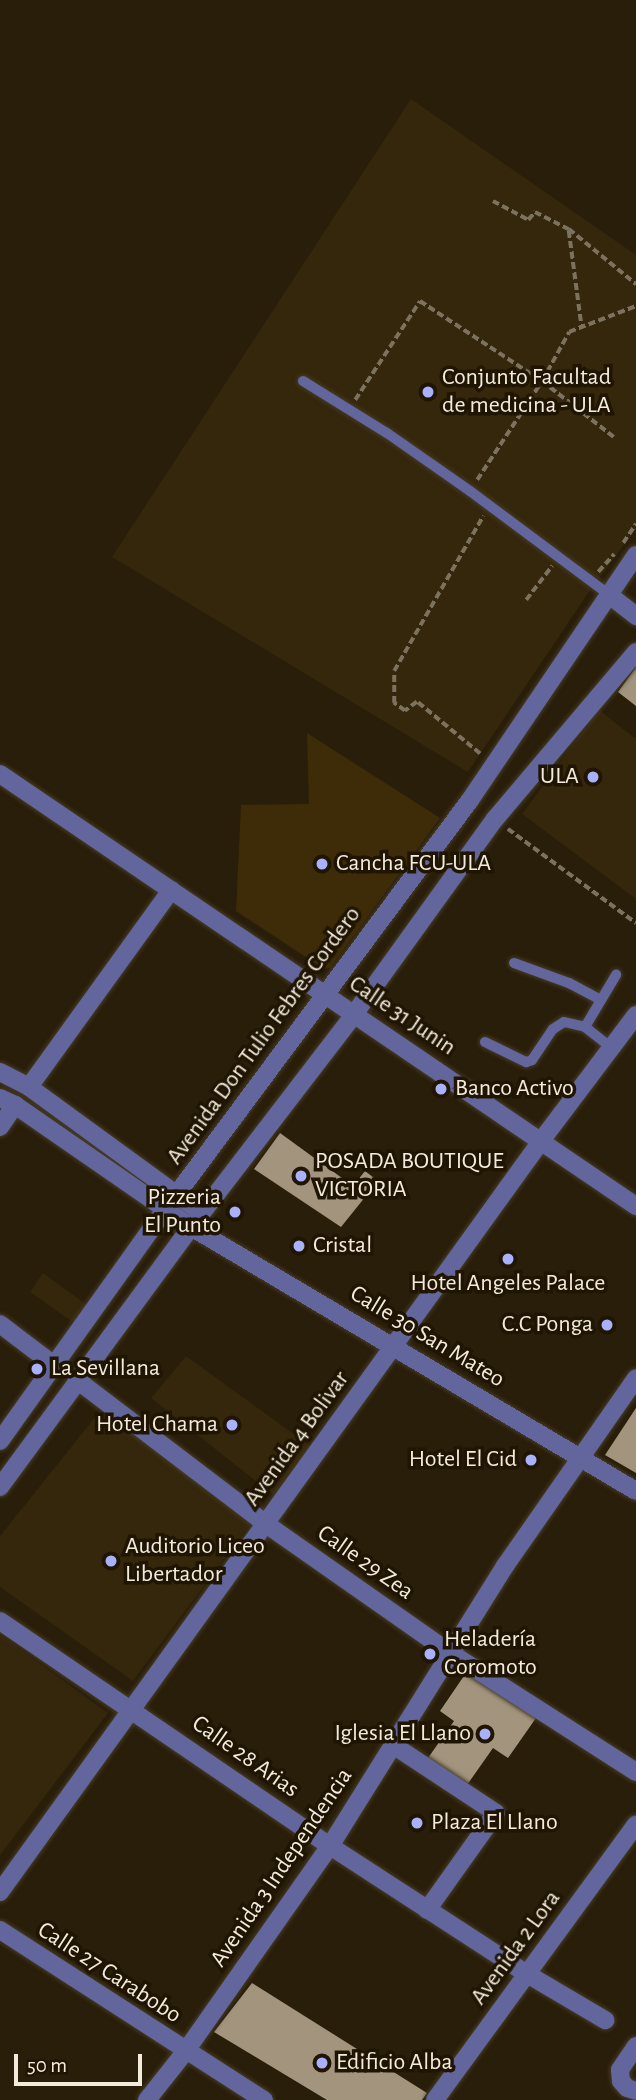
<!DOCTYPE html>
<meta charset="utf-8">
<style>
body{margin:0}
#map{position:relative;width:636px;height:2100px;overflow:hidden;background:#291e09;font-family:"Alegreya Sans",sans-serif}
div>[style]{position:absolute}
.built>*{inset:0;background:#35270b}
.green>*{inset:0;background:#3e2c08}
.building>*{inset:0;background:#a3957d}
.path>*{height:3.5px;margin-top:-1.75px;transform-origin:0;background:repeating-linear-gradient(90deg,#7c7260 0 7px,transparent 0 10.5px)}
.roads{filter:drop-shadow(0 0 2px #453b27) drop-shadow(0 0 2px #453b27)}
.lane>*{height:10px;margin:-5px;padding:0 5px;transform-origin:5px;border-radius:5px;background:#62669c}
.street>*{height:18px;margin:-9px;padding:0 9px;transform-origin:9px;border-radius:9px;background:#62669c}
.dots>*{width:19px;height:19px;translate:-50% -50%;box-sizing:border-box;border:4px solid #1f1502;border-radius:50%}
span{translate:-50% -50%;white-space:nowrap;text-align:center;line-height:1.15;-webkit-text-stroke:7px #1f1502;paint-order:stroke}
.poi-label{font-size:24px;color:#f3ebde}
.left{translate:0 -50%;text-align:left}
.right{translate:-100% -50%;text-align:right}
.street-label{font-size:24px;color:#f3ebde}
.scale{position:absolute;left:14px;top:2054px;width:128px;height:32px;box-sizing:border-box;border:4px solid #f3ebde;border-top:0;padding-left:9px;font-size:21px;line-height:24px;white-space:nowrap;color:#f3ebde;-webkit-text-stroke:5px #1f1502;paint-order:stroke}
</style>
<div id="map">
<div class="built">
<div style="clip-path:polygon(411px 99px,636px 255px,636px 529px,588px 593px,468px 772px,112px 557px)"></div>
<div style="clip-path:polygon(599px 710px,636px 739px,636px 899px,522px 814px)"></div>
<div style="clip-path:polygon(43px 1273px,91px 1308px,78px 1326px,30px 1292px)"></div>
<div style="clip-path:polygon(186px 1356px,317px 1451px,281px 1501px,151px 1398px)"></div>
<div style="clip-path:polygon(100px 1411px,252px 1521px,133px 1681px,0 1587px,0 1536px)"></div>
<div style="clip-path:polygon(0 1635px,108px 1713px,0 1855px)"></div>
</div>
<div class="green">
<div style="clip-path:polygon(307px 733px,440px 818px,330px 968px,324px 969px,236px 911px,241px 805px,309px 804px)"></div>
</div>
<div class="building">
<div style="clip-path:polygon(636px 667px,636px 706px,618px 692px)"></div>
<div style="clip-path:polygon(280px 1133px,353px 1186px,365px 1171px,378px 1181px,341px 1227px,254px 1169px)"></div>
<div style="clip-path:polygon(636px 1408px,636px 1473px,605px 1455px)"></div>
<div style="clip-path:polygon(468px 1670px,536px 1718px,508px 1758px,493px 1748px,467px 1785px,428px 1758px,454px 1721px,440px 1711px)"></div>
<div style="clip-path:polygon(252px 1983px,427px 2093px,422px 2100px,327px 2100px,214px 2032px)"></div>
</div>
<div class="path">
<div style="left:493px;top:201px;width:40px;rotate:28deg"></div>
<div style="left:528px;top:220px;width:11px;rotate:-49deg"></div>
<div style="left:535px;top:212px;width:38px;rotate:27deg"></div>
<div style="left:569px;top:229px;width:87px;rotate:39.4deg"></div>
<div style="left:569px;top:231px;width:98px;rotate:82.4deg"></div>
<div style="left:355px;top:400px;width:118px;rotate:-56.7deg"></div>
<div style="left:420px;top:301px;width:146px;rotate:33.3deg"></div>
<div style="left:542px;top:381px;width:91px;rotate:37.9deg"></div>
<div style="left:477px;top:480px;width:118px;rotate:-56.7deg"></div>
<div style="left:542px;top:381px;width:56px;rotate:-61.1deg"></div>
<div style="left:569px;top:332px;width:72px;rotate:-21.2deg"></div>
<div style="left:623px;top:543px;width:23px;rotate:-56deg"></div>
<div style="left:598px;top:572px;width:24px;rotate:-48deg"></div>
<div style="left:526px;top:600px;width:43px;rotate:-52.6deg"></div>
<div style="left:480px;top:754px;width:82px;rotate:-140.5deg"></div>
<div style="left:417px;top:702px;width:15px;rotate:143deg"></div>
<div style="left:405px;top:711px;width:14px;rotate:-144deg"></div>
<div style="left:394px;top:703px;width:32px;rotate:-90deg"></div>
<div style="left:394px;top:671px;width:179px;rotate:-60.1deg"></div>
<div style="left:508px;top:829px;width:159px;rotate:36.3deg"></div>
</div>
<div class="roads">
<div class="lane">
<div style="left:303px;top:381px;width:99px;rotate:31.8deg"></div>
<div style="left:387px;top:433px;width:101px;rotate:34.9deg"></div>
<div style="left:470px;top:491px;width:172px;rotate:36.7deg"></div>
<div style="left:514px;top:963px;width:59px;rotate:20deg"></div>
<div style="left:569px;top:983px;width:36px;rotate:28deg"></div>
<div style="left:585px;top:1027px;width:61px;rotate:-59.2deg"></div>
<div style="left:485px;top:1042px;width:46px;rotate:26deg"></div>
<div style="left:526px;top:1062px;width:6px;rotate:-18deg"></div>
<div style="left:532px;top:1060px;width:37px;rotate:-56deg"></div>
<div style="left:553px;top:1029px;width:13px;rotate:-32deg"></div>
<div style="left:564px;top:1022px;width:22px;rotate:13deg"></div>
<div style="left:585px;top:1027px;width:33px;rotate:38deg"></div>
</div>
<div class="street">
<div style="left:608px;top:594px;width:36px;rotate:38deg"></div>
<div style="left:0;top:774px;width:769px;rotate:34.19deg"></div>
<div style="left:0;top:1072px;width:33px;rotate:27deg"></div>
<div style="left:29px;top:1087px;width:214px;rotate:36.1deg"></div>
<div style="left:29px;top:1087px;width:243px;rotate:-54.2deg"></div>
<div style="left:0;top:1098px;width:17px;rotate:25deg"></div>
<div style="left:15px;top:1105px;width:214px;rotate:34.7deg"></div>
<div style="left:191px;top:1227px;width:517px;rotate:30.68deg"></div>
<div style="left:0;top:1127px;width:27px;rotate:-56deg"></div>
<div style="left:0;top:1324px;width:68px;rotate:37.2deg"></div>
<div style="left:77px;top:1380px;width:238px;rotate:37.3deg"></div>
<div style="left:266px;top:1524px;width:223px;rotate:35deg"></div>
<div style="left:449px;top:1652px;width:222px;rotate:32.7deg"></div>
<div style="left:0;top:1441px;width:284px;rotate:-54.5deg"></div>
<div style="left:165px;top:1210px;width:511px;rotate:-53.35deg"></div>
<div style="left:470px;top:800px;width:296px;rotate:-55.9deg"></div>
<div style="left:0;top:1487px;width:323px;rotate:-53.7deg"></div>
<div style="left:191px;top:1227px;width:270px;rotate:-52.5deg"></div>
<div style="left:355px;top:1013px;width:239px;rotate:-54.2deg"></div>
<div style="left:495px;top:819px;width:219px;rotate:-49.8deg"></div>
<div style="left:0;top:1621px;width:399px;rotate:34.3deg"></div>
<div style="left:330px;top:1846px;width:235px;rotate:33deg"></div>
<div style="left:527px;top:1974px;width:91px;rotate:30.5deg"></div>
<div style="left:393px;top:1745px;width:123px;rotate:33.4deg"></div>
<div style="left:496px;top:1813px;width:119px;rotate:125.4deg"></div>
<div style="left:0;top:1892px;width:926px;rotate:-54.23deg"></div>
<div style="left:541px;top:1141px;width:158px;rotate:-53deg"></div>
<div style="left:0;top:1930px;width:314px;rotate:32.8deg"></div>
<div style="left:636px;top:2046px;width:29px;rotate:124deg"></div>
<div style="left:620px;top:2070px;width:11px;rotate:85deg"></div>
<div style="left:621px;top:2081px;width:9px;rotate:49deg"></div>
<div style="left:627px;top:2088px;width:9px;rotate:18deg"></div>
<div style="left:147px;top:2100px;width:61px;rotate:-51.6deg"></div>
<div style="left:185px;top:2052px;width:252px;rotate:-54.9deg"></div>
<div style="left:330px;top:1846px;width:330px;rotate:-58deg"></div>
<div style="left:505px;top:1566px;width:229px;rotate:-55.1deg"></div>
<div style="left:435px;top:2100px;width:341px;rotate:-53.9deg"></div>
</div>
</div>
<div class="dots">
<div style="left:428px;top:392px;background:#a9b0fc"></div>
<div style="left:593px;top:777px;background:#a9b0fc"></div>
<div style="left:322px;top:864px;background:#a9b0fc"></div>
<div style="left:441px;top:1089px;background:#a9b0fc"></div>
<div style="left:301px;top:1176px;background:#a9b0fc"></div>
<div style="left:235px;top:1212px;background:#a9b0fc"></div>
<div style="left:299px;top:1246px;background:#a9b0fc"></div>
<div style="left:508px;top:1259px;background:#a9b0fc"></div>
<div style="left:607px;top:1325px;background:#a9b0fc"></div>
<div style="left:37px;top:1369px;background:#a9b0fc"></div>
<div style="left:232px;top:1425px;background:#a9b0fc"></div>
<div style="left:531px;top:1460px;background:#a9b0fc"></div>
<div style="left:111px;top:1561px;background:#a9b0fc"></div>
<div style="left:430px;top:1654px;background:#a9b0fc"></div>
<div style="left:485px;top:1734px;background:#a9b0fc"></div>
<div style="left:417px;top:1823px;background:#a9b0fc"></div>
<div style="left:322px;top:2063px;background:#a9b0fc"></div>
</div>
<div class="poi-label">
<span class="left" style="left:442px;top:392px">Conjunto Facultad<br>de medicina - ULA</span>
<span class="right" style="left:579px;top:777px">ULA</span>
<span class="left" style="left:336px;top:864px">Cancha FCU-ULA</span>
<span class="left" style="left:455px;top:1089px">Banco Activo</span>
<span class="left" style="left:315px;top:1176px">POSADA BOUTIQUE<br>VICTORIA</span>
<span class="right" style="left:221px;top:1212px">Pizzeria<br>El Punto</span>
<span class="left" style="left:313px;top:1246px">Cristal</span>
<span style="left:508px;top:1284px">Hotel Angeles Palace</span>
<span class="right" style="left:593px;top:1325px">C.C Ponga</span>
<span class="left" style="left:51px;top:1369px">La Sevillana</span>
<span class="right" style="left:218px;top:1425px">Hotel Chama</span>
<span class="right" style="left:517px;top:1460px">Hotel El Cid</span>
<span class="left" style="left:125px;top:1561px">Auditorio Liceo<br>Libertador</span>
<span class="left" style="left:444px;top:1654px">Heladería<br>Coromoto</span>
<span class="right" style="left:471px;top:1734px">Iglesia El Llano</span>
<span class="left" style="left:431px;top:1823px">Plaza El Llano</span>
<span class="left" style="left:336px;top:2063px">Edificio Alba</span>
</div>
<div class="street-label">
<span style="left:402px;top:1016px;rotate:34deg">Calle 31 Junin</span>
<span style="left:264px;top:1036px;rotate:-54deg">Avenida Don Tulio Febres Cordero</span>
<span style="left:427px;top:1337px;rotate:31deg">Calle 30 San Mateo</span>
<span style="left:297px;top:1439px;rotate:-54deg">Avenida 4 Bolivar</span>
<span style="left:365px;top:1563px;rotate:35deg">Calle 29 Zea</span>
<span style="left:245px;top:1757px;rotate:35deg">Calle 28 Arias</span>
<span style="left:282px;top:1868px;rotate:-56deg">Avenida 3 Independencia</span>
<span style="left:516px;top:1948px;rotate:-54deg">Avenida 2 Lora</span>
<span style="left:109px;top:1973px;rotate:33deg">Calle 27 Carabobo</span>
</div>
<div class="scale">50 m</div>
</div>
